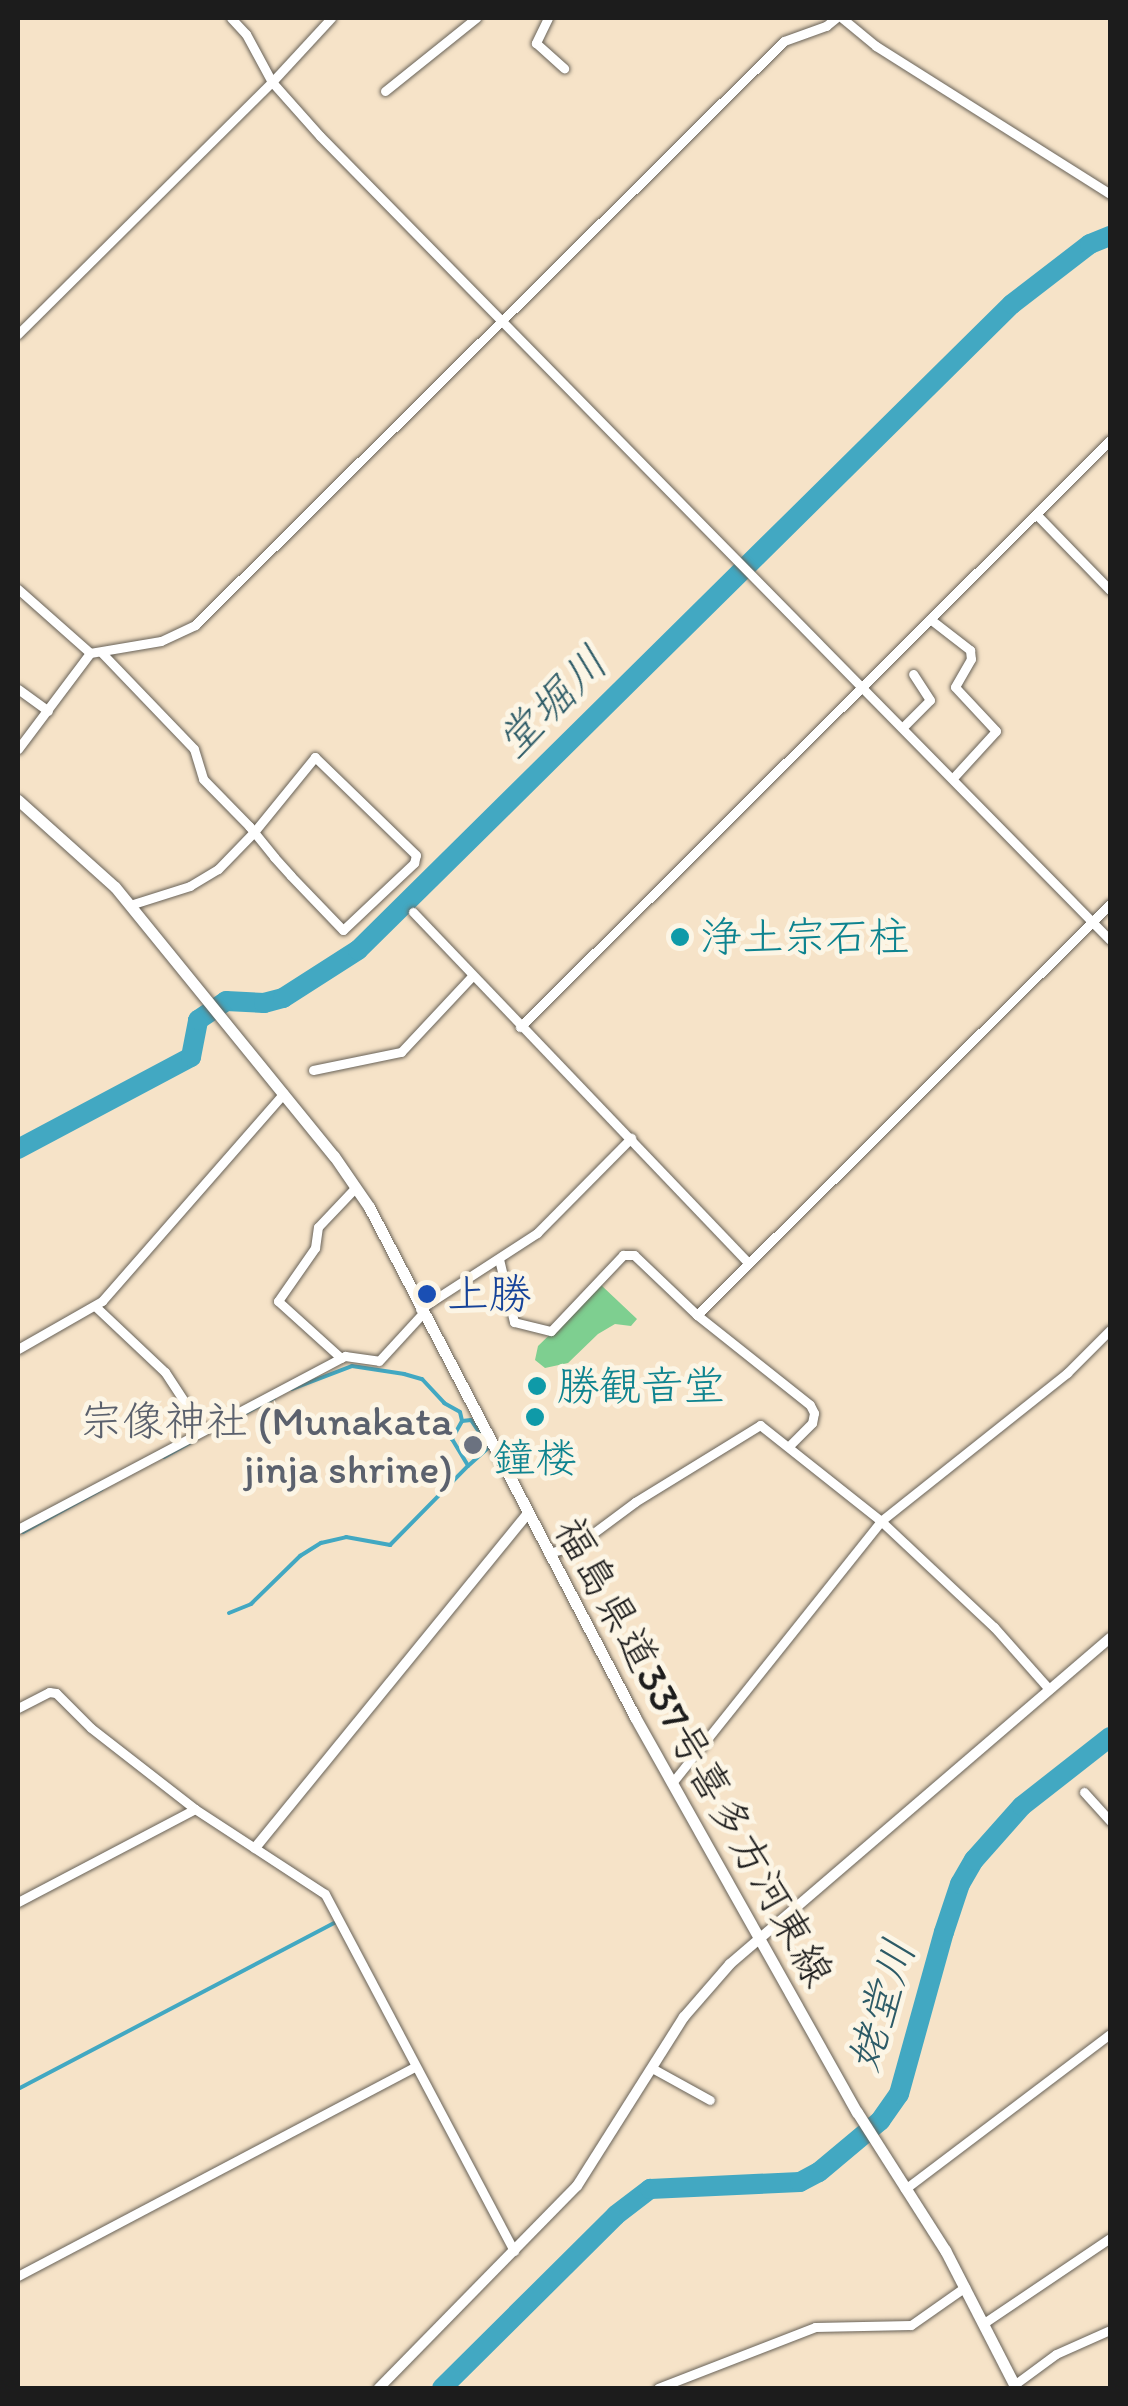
<!DOCTYPE html>
<meta charset="utf-8">
<style>
body{margin:0}
#map{position:relative;width:1128px;height:2406px;overflow:hidden;background:#f6e3c8;font-family:Itim,"Klee One",sans-serif}
div>[style]{position:absolute}
.green>*{inset:0;background:#7ecf90}
.stream>*{height:4px;margin:-2px;padding:0 2px;transform-origin:2px;border-radius:2px;background:#42a8c2}
.river>*{height:20px;margin:-10px;padding:0 10px;transform-origin:10px;border-radius:10px;background:#42a8c2}
.roads{filter:drop-shadow(0 0 2px #686258) drop-shadow(0 0 2px #686258)}
.minor>*{height:9px;margin:-4.5px;padding:0 4.5px;transform-origin:4.5px;border-radius:4.5px;background:#fff}
.tertiary>*{height:10px;margin:-5px;padding:0 5px;transform-origin:5px;border-radius:5px;background:#fff}
.secondary>*{height:11px;margin:-5.5px;padding:0 5.5px;transform-origin:5.5px;border-radius:5.5px;background:#fff}
.dots>*{width:28px;height:28px;translate:-50% -50%;box-sizing:border-box;border:5px solid #fcf5e5;border-radius:50%}
span{translate:-50% -50%;white-space:nowrap;text-align:center;line-height:1.15;-webkit-text-stroke:10px #fcf5e5;paint-order:stroke}
.culture-label{font-size:42px;color:#0d838f}
.left{translate:0 -50%;text-align:left}
.transit-label{font-size:42px;color:#164399}
.worship-label{font-size:42px;color:#5b616d}
.right{translate:-100% -50%;text-align:right}
.street-label{font-size:42px;color:#1c1c1c}
.water-label{font-size:45px;color:#2d5b67;font-style:italic}
.frame{position:absolute;inset:0;border:20px solid #1c1c1c;pointer-events:none}
</style>
<div id="map">
<div class="green">
<div style="clip-path:polygon(601px 1285px,637px 1319px,631px 1326px,615px 1324px,598px 1334px,568px 1363px,545px 1368px,535px 1360px,538px 1346px)"></div>
</div>
<div class="stream">
<div style="left:292px;top:1389px;width:64px;rotate:-21deg"></div>
<div style="left:352px;top:1366px;width:53px;rotate:8.7deg"></div>
<div style="left:404px;top:1374px;width:19px;rotate:16deg"></div>
<div style="left:422px;top:1379px;width:33px;rotate:47deg"></div>
<div style="left:444px;top:1403px;width:18px;rotate:29deg"></div>
<div style="left:460px;top:1412px;width:9px;rotate:77deg"></div>
<div style="left:462px;top:1421px;width:21px;rotate:119deg"></div>
<div style="left:452px;top:1439px;width:31px;rotate:59deg"></div>
<div style="left:468px;top:1466px;width:28px;rotate:-42deg"></div>
<div style="left:462px;top:1421px;width:9px;rotate:-6deg"></div>
<div style="left:471px;top:1420px;width:23px;rotate:56deg"></div>
<div style="left:221px;top:1426px;width:60px;rotate:-27.8deg"></div>
<div style="left:164px;top:1457px;width:35px;rotate:-29deg"></div>
<div style="left:23px;top:1532px;width:90px;rotate:-28.6deg"></div>
<div style="left:229px;top:1613px;width:24px;rotate:-22deg"></div>
<div style="left:251px;top:1604px;width:69px;rotate:-44.4deg"></div>
<div style="left:300px;top:1556px;width:25px;rotate:-32deg"></div>
<div style="left:321px;top:1543px;width:26px;rotate:-13deg"></div>
<div style="left:346px;top:1537px;width:45px;rotate:10.3deg"></div>
<div style="left:390px;top:1545px;width:111px;rotate:-45.4deg"></div>
<div style="left:18px;top:2089px;width:357px;rotate:-27.7deg"></div>
</div>
<div class="river">
<div style="left:18px;top:1149px;width:196px;rotate:-28deg"></div>
<div style="left:191px;top:1057px;width:38px;rotate:-79deg"></div>
<div style="left:198px;top:1020px;width:34px;rotate:-34deg"></div>
<div style="left:226px;top:1001px;width:38px;rotate:3deg"></div>
<div style="left:264px;top:1003px;width:20px;rotate:-15deg"></div>
<div style="left:283px;top:998px;width:89px;rotate:-32.6deg"></div>
<div style="left:358px;top:950px;width:919px;rotate:-44.65deg"></div>
<div style="left:1012px;top:304px;width:98px;rotate:-37.6deg"></div>
<div style="left:1090px;top:244px;width:22px;rotate:-22deg"></div>
<div style="left:442px;top:2388px;width:245px;rotate:-44.8deg"></div>
<div style="left:616px;top:2215px;width:43px;rotate:-37.4deg"></div>
<div style="left:650px;top:2189px;width:150px;rotate:-2.7deg"></div>
<div style="left:800px;top:2182px;width:21px;rotate:-28deg"></div>
<div style="left:819px;top:2172px;width:80px;rotate:-39.9deg"></div>
<div style="left:880px;top:2121px;width:33px;rotate:-55deg"></div>
<div style="left:899px;top:2094px;width:168px;rotate:-74.5deg"></div>
<div style="left:944px;top:1932px;width:51px;rotate:-71.6deg"></div>
<div style="left:960px;top:1884px;width:28px;rotate:-60deg"></div>
<div style="left:974px;top:1860px;width:72px;rotate:-48.4deg"></div>
<div style="left:1022px;top:1806px;width:112px;rotate:-38.1deg"></div>
</div>
<div class="roads">
<div class="minor">
<div style="left:231px;top:18px;width:22px;rotate:47deg"></div>
<div style="left:246px;top:34px;width:55px;rotate:61.6deg"></div>
<div style="left:272px;top:82px;width:72px;rotate:48.4deg"></div>
<div style="left:320px;top:136px;width:1127px;rotate:45.5deg"></div>
<div style="left:548px;top:18px;width:28px;rotate:116deg"></div>
<div style="left:536px;top:43px;width:38px;rotate:42deg"></div>
<div style="left:842px;top:18px;width:44px;rotate:39.5deg"></div>
<div style="left:876px;top:46px;width:277px;rotate:32.3deg"></div>
<div style="left:385px;top:91px;width:117px;rotate:-38.7deg"></div>
<div style="left:18px;top:334px;width:358px;rotate:-44.8deg"></div>
<div style="left:272px;top:82px;width:87px;rotate:-47.3deg"></div>
<div style="left:1036px;top:514px;width:106px;rotate:45.8deg"></div>
<div style="left:18px;top:589px;width:96px;rotate:41.6deg"></div>
<div style="left:930px;top:619px;width:51px;rotate:37.8deg"></div>
<div style="left:970px;top:650px;width:9px;rotate:84deg"></div>
<div style="left:971px;top:659px;width:32px;rotate:120deg"></div>
<div style="left:955px;top:687px;width:60px;rotate:47deg"></div>
<div style="left:996px;top:731px;width:64px;rotate:132.5deg"></div>
<div style="left:101px;top:652px;width:134px;rotate:46.2deg"></div>
<div style="left:194px;top:749px;width:31px;rotate:73deg"></div>
<div style="left:203px;top:779px;width:66px;rotate:45.6deg"></div>
<div style="left:249px;top:826px;width:8px;rotate:50deg"></div>
<div style="left:254px;top:832px;width:32px;rotate:51deg"></div>
<div style="left:274px;top:857px;width:25px;rotate:48deg"></div>
<div style="left:291px;top:876px;width:75px;rotate:46.1deg"></div>
<div style="left:343px;top:930px;width:98px;rotate:-43.3deg"></div>
<div style="left:414px;top:863px;width:8px;rotate:-76deg"></div>
<div style="left:416px;top:855px;width:141px;rotate:-135.9deg"></div>
<div style="left:315px;top:757px;width:97px;rotate:129.1deg"></div>
<div style="left:254px;top:832px;width:52px;rotate:134.2deg"></div>
<div style="left:218px;top:869px;width:33px;rotate:149deg"></div>
<div style="left:190px;top:886px;width:63px;rotate:162.4deg"></div>
<div style="left:18px;top:689px;width:37px;rotate:36deg"></div>
<div style="left:903px;top:727px;width:38px;rotate:-45deg"></div>
<div style="left:930px;top:700px;width:31px;rotate:-123deg"></div>
<div style="left:18px;top:749px;width:120px;rotate:-53.1deg"></div>
<div style="left:90px;top:653px;width:72px;rotate:-9.6deg"></div>
<div style="left:161px;top:641px;width:38px;rotate:-25deg"></div>
<div style="left:195px;top:625px;width:829px;rotate:-44.76deg"></div>
<div style="left:784px;top:41px;width:45px;rotate:-19.7deg"></div>
<div style="left:826px;top:26px;width:13px;rotate:-39deg"></div>
<div style="left:413px;top:912px;width:484px;rotate:46.3deg"></div>
<div style="left:520px;top:1027px;width:832px;rotate:-44.85deg"></div>
<div style="left:313px;top:1070px;width:90px;rotate:-11.6deg"></div>
<div style="left:401px;top:1052px;width:104px;rotate:-46.9deg"></div>
<div style="left:499px;top:1259px;width:65px;rotate:76.6deg"></div>
<div style="left:514px;top:1322px;width:38px;rotate:14deg"></div>
<div style="left:551px;top:1331px;width:105px;rotate:-46.5deg"></div>
<div style="left:623px;top:1255px;width:11px"></div>
<div style="left:634px;top:1255px;width:87px;rotate:43.6deg"></div>
<div style="left:697px;top:1315px;width:144px;rotate:38.5deg"></div>
<div style="left:810px;top:1405px;width:9px;rotate:63deg"></div>
<div style="left:814px;top:1413px;width:10px;rotate:101deg"></div>
<div style="left:812px;top:1423px;width:33px;rotate:135deg"></div>
<div style="left:96px;top:1307px;width:95px;rotate:43.3deg"></div>
<div style="left:165px;top:1372px;width:69px;rotate:56.8deg"></div>
<div style="left:420px;top:1309px;width:140px;rotate:-33deg"></div>
<div style="left:537px;top:1233px;width:134px;rotate:-45.3deg"></div>
<div style="left:697px;top:1315px;width:583px;rotate:-44.86deg"></div>
<div style="left:18px;top:1349px;width:97px;rotate:-29.7deg"></div>
<div style="left:102px;top:1301px;width:276px;rotate:-48.8deg"></div>
<div style="left:341px;top:1358px;width:85px;rotate:-137.9deg"></div>
<div style="left:278px;top:1301px;width:65px;rotate:-55.1deg"></div>
<div style="left:315px;top:1248px;width:21px;rotate:-82deg"></div>
<div style="left:318px;top:1227px;width:55px;rotate:-46.5deg"></div>
<div style="left:18px;top:1529px;width:370px;rotate:-27.9deg"></div>
<div style="left:345px;top:1356px;width:34px;rotate:8deg"></div>
<div style="left:379px;top:1361px;width:64px;rotate:-47.5deg"></div>
<div style="left:548px;top:1553px;width:29px;rotate:-14deg"></div>
<div style="left:576px;top:1546px;width:74px;rotate:-36.7deg"></div>
<div style="left:635px;top:1502px;width:147px;rotate:-31.6deg"></div>
<div style="left:760px;top:1425px;width:154px;rotate:38.4deg"></div>
<div style="left:881px;top:1521px;width:155px;rotate:43.2deg"></div>
<div style="left:994px;top:1627px;width:83px;rotate:48.4deg"></div>
<div style="left:18px;top:1708px;width:35px;rotate:-27deg"></div>
<div style="left:49px;top:1692px;width:7px;rotate:8deg"></div>
<div style="left:56px;top:1693px;width:49px;rotate:45deg"></div>
<div style="left:91px;top:1728px;width:132px;rotate:37.9deg"></div>
<div style="left:195px;top:1809px;width:155px;rotate:33.2deg"></div>
<div style="left:325px;top:1894px;width:404px;rotate:62.1deg"></div>
<div style="left:672px;top:1783px;width:335px;rotate:-51.4deg"></div>
<div style="left:881px;top:1521px;width:238px;rotate:-38.5deg"></div>
<div style="left:1067px;top:1373px;width:61px;rotate:-45deg"></div>
<div style="left:1084px;top:1792px;width:39px;rotate:48deg"></div>
<div style="left:18px;top:1902px;width:200px;rotate:-27.7deg"></div>
<div style="left:652px;top:2068px;width:66px;rotate:28.9deg"></div>
<div style="left:905px;top:2189px;width:257px;rotate:-37.1deg"></div>
<div style="left:18px;top:2276px;width:449px;rotate:-27.8deg"></div>
<div style="left:984px;top:2323px;width:152px;rotate:-34deg"></div>
<div style="left:1014px;top:2385px;width:52px;rotate:-36.4deg"></div>
<div style="left:1056px;top:2354px;width:59px;rotate:-24deg"></div>
<div style="left:658px;top:2388px;width:168px;rotate:-21.2deg"></div>
<div style="left:815px;top:2327px;width:96px;rotate:-1.2deg"></div>
<div style="left:911px;top:2325px;width:66px;rotate:-35.1deg"></div>
</div>
<div class="tertiary">
<div style="left:255px;top:1848px;width:431px;rotate:-50.8deg"></div>
<div style="left:379px;top:2388px;width:283px;rotate:-45.6deg"></div>
<div style="left:577px;top:2186px;width:200px;rotate:-57.7deg"></div>
<div style="left:684px;top:2017px;width:70px;rotate:-49deg"></div>
<div style="left:730px;top:1964px;width:501px;rotate:-40.63deg"></div>
</div>
<div class="secondary">
<div style="left:18px;top:800px;width:130px;rotate:41.9deg"></div>
<div style="left:115px;top:887px;width:347px;rotate:50.9deg"></div>
<div style="left:334px;top:1156px;width:62px;rotate:55.5deg"></div>
<div style="left:369px;top:1207px;width:575px;rotate:62.45deg"></div>
<div style="left:635px;top:1717px;width:453px;rotate:60.7deg"></div>
<div style="left:857px;top:2112px;width:164px;rotate:57.5deg"></div>
<div style="left:945px;top:2250px;width:155px;rotate:62.8deg"></div>
</div>
</div>
<div class="dots">
<div style="left:680px;top:937px;background:#0f9aa8"></div>
<div style="left:427px;top:1294px;background:#1a4fb4"></div>
<div style="left:537px;top:1386px;background:#0f9aa8"></div>
<div style="left:535px;top:1417px;background:#0f9aa8"></div>
<div style="left:473px;top:1445px;background:#6b7280"></div>
</div>
<div class="culture-label">
<span class="left" style="left:700px;top:937px">浄土宗石柱</span>
<span class="left" style="left:557px;top:1386px">勝観音堂</span>
<span style="left:535px;top:1458px">鐘楼</span>
</div>
<div class="transit-label">
<span class="left" style="left:447px;top:1294px">上勝</span>
</div>
<div class="worship-label">
<span class="right" style="left:453px;top:1445px">宗像神社 (Munakata<br>jinja shrine)</span>
</div>
<div class="street-label">
<span style="left:694px;top:1752px;rotate:61deg">福島県道337号喜多方河東線</span>
</div>
<div class="water-label">
<span style="left:552px;top:702px;rotate:-45deg">堂堀川</span>
<span style="left:881px;top:2005px;rotate:-73deg">姥堂川</span>
</div>
<div class="frame"></div>
</div>
